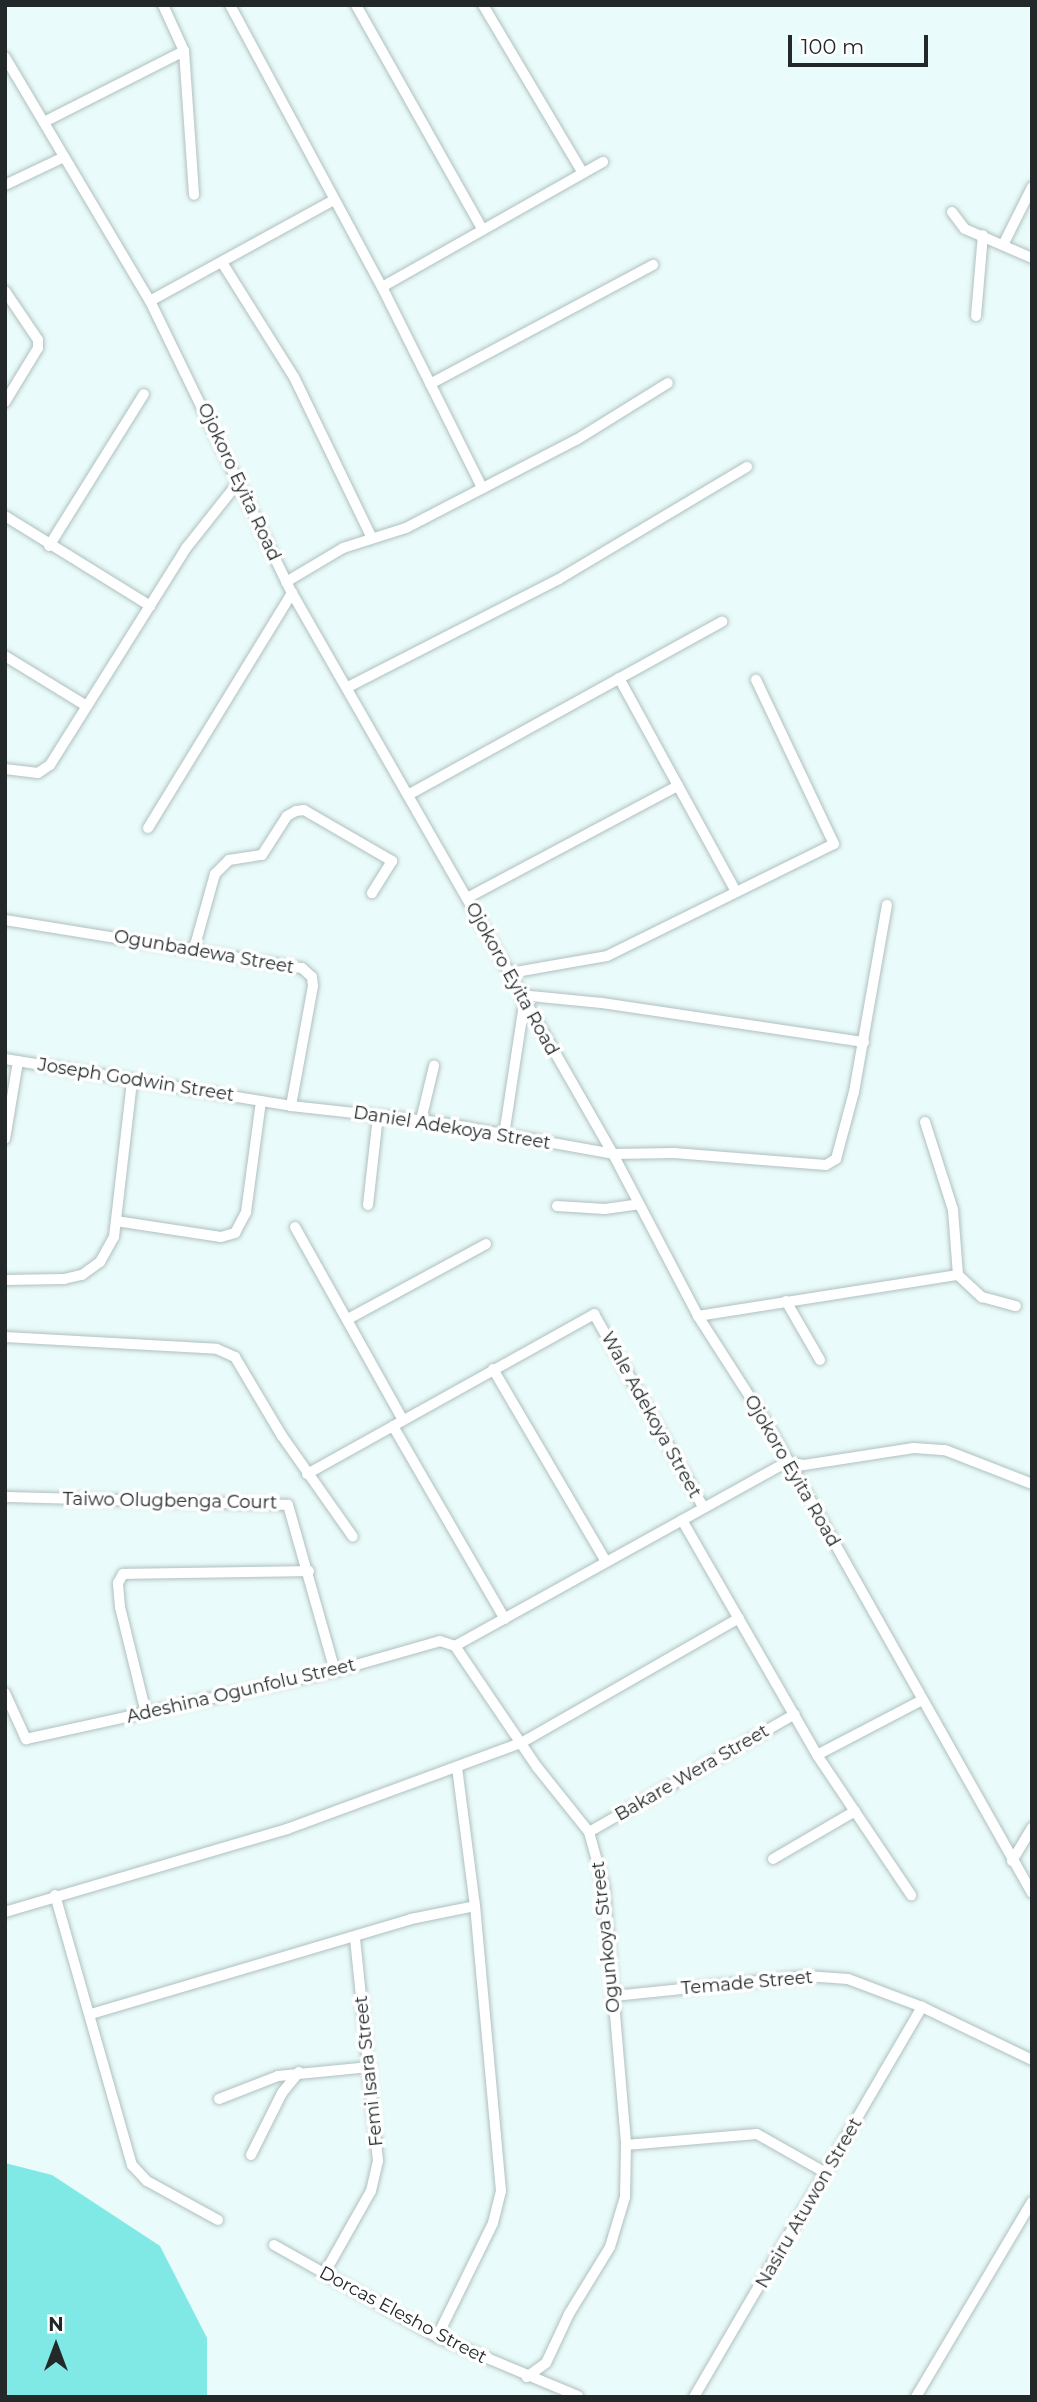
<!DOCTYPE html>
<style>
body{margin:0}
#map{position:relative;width:1037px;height:2402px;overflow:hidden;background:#e9fbfa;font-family:Montserrat,sans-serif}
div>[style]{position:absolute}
.green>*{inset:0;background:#80e9e5}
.roads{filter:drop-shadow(0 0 2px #afc0bf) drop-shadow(0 0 2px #afc0bf)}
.street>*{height:10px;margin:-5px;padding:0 5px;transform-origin:5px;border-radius:5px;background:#fff}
span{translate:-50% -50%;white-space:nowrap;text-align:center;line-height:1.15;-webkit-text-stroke:7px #fff;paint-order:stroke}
.street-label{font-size:18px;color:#232929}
.frame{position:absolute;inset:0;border:7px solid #232929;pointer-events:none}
.north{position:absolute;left:21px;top:2311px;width:70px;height:70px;-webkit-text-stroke:5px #fff;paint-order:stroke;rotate:0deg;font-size:19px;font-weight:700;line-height:28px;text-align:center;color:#232929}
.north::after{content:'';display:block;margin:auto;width:24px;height:32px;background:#232929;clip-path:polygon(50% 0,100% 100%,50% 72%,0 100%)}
.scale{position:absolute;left:788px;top:35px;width:140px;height:32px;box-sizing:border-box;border:4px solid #232929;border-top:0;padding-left:9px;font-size:21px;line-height:24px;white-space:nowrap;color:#232929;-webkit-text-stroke:5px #fff;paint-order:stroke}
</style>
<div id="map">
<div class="green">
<div style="clip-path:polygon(5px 2163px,52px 2175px,160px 2246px,207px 2338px,207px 2397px,5px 2397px)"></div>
</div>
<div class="roads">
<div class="street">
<div style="left:230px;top:5px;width:320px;rotate:61.7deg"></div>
<div style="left:382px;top:287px;width:225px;rotate:63.5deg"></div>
<div style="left:356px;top:5px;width:258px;rotate:60.6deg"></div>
<div style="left:483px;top:5px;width:194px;rotate:59.3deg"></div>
<div style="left:184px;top:51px;width:144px;rotate:86deg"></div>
<div style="left:5px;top:57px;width:284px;rotate:59.3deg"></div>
<div style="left:150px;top:301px;width:325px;rotate:64.1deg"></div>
<div style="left:292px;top:593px;width:646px;rotate:60.22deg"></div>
<div style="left:613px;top:1154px;width:183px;rotate:62.3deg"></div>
<div style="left:698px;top:1316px;width:130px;rotate:57.3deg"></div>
<div style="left:768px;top:1425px;width:537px;rotate:60.57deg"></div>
<div style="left:44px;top:122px;width:157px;rotate:-26.9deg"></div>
<div style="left:184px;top:51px;width:51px;rotate:-114.5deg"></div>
<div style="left:5px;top:185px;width:63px;rotate:-25.3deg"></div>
<div style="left:952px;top:212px;width:21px;rotate:53deg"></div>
<div style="left:965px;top:229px;width:73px;rotate:23.4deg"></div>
<div style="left:1003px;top:245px;width:65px;rotate:-63.4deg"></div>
<div style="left:223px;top:264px;width:133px;rotate:57.9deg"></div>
<div style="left:294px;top:377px;width:179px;rotate:64.2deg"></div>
<div style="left:382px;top:287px;width:254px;rotate:-29.5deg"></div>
<div style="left:5px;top:291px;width:59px;rotate:56deg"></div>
<div style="left:38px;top:340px;width:8px;rotate:90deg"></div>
<div style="left:38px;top:348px;width:63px;rotate:121.4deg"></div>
<div style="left:150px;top:301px;width:210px;rotate:-28.8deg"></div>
<div style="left:976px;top:316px;width:81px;rotate:-85.1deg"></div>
<div style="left:430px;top:384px;width:253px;rotate:-28.1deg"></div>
<div style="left:5px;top:516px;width:171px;rotate:31.8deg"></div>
<div style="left:49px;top:546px;width:179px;rotate:-58deg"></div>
<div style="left:286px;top:582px;width:66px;rotate:-30.8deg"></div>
<div style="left:343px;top:548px;width:66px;rotate:-17.6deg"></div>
<div style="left:406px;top:528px;width:191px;rotate:-27.4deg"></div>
<div style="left:576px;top:440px;width:108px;rotate:-31.8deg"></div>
<div style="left:5px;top:656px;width:94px;rotate:31.5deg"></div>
<div style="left:619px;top:678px;width:242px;rotate:61.3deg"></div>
<div style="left:348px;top:687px;width:237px;rotate:-27.1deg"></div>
<div style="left:559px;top:579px;width:219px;rotate:-30.8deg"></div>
<div style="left:5px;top:769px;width:33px;rotate:7deg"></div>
<div style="left:38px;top:773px;width:14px;rotate:-34deg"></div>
<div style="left:50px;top:765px;width:257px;rotate:-57.9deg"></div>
<div style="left:187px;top:547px;width:80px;rotate:-51.6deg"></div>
<div style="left:408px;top:795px;width:359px;rotate:-28.9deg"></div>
<div style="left:148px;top:828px;width:276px;rotate:-58.5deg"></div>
<div style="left:467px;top:898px;width:239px;rotate:-28deg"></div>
<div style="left:5px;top:920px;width:301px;rotate:9.2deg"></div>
<div style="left:302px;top:968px;width:13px;rotate:42deg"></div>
<div style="left:312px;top:977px;width:9px;rotate:84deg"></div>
<div style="left:313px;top:986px;width:122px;rotate:100.4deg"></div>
<div style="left:194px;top:949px;width:78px;rotate:-74.4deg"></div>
<div style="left:215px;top:874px;width:20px;rotate:-45deg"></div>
<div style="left:229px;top:860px;width:33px;rotate:-9deg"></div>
<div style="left:262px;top:855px;width:46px;rotate:-57.3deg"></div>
<div style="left:287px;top:816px;width:10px;rotate:-29deg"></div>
<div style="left:296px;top:811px;width:8px;rotate:-7deg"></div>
<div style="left:304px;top:810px;width:102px;rotate:30.1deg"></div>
<div style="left:392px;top:861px;width:38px;rotate:122deg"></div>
<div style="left:510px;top:973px;width:98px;rotate:-9.9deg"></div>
<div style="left:607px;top:956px;width:253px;rotate:-26.3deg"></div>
<div style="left:834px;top:844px;width:182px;rotate:-115.4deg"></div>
<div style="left:520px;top:995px;width:82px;rotate:5.6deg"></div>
<div style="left:602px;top:1003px;width:265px;rotate:8.5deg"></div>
<div style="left:5px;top:1059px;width:290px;rotate:9.3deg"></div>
<div style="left:291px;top:1106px;width:146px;rotate:6.3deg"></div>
<div style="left:436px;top:1122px;width:180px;rotate:10.2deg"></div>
<div style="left:613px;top:1154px;width:61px;rotate:-0.9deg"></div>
<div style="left:674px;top:1153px;width:152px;rotate:4.5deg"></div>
<div style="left:826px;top:1165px;width:12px;rotate:-31deg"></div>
<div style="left:836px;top:1159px;width:69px;rotate:-75deg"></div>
<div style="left:854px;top:1092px;width:190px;rotate:-80deg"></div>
<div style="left:421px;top:1120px;width:56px;rotate:-76.5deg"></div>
<div style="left:925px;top:1122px;width:92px;rotate:72.3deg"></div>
<div style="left:953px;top:1210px;width:65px;rotate:85.6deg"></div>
<div style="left:958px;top:1275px;width:33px;rotate:43deg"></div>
<div style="left:982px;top:1297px;width:35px;rotate:15deg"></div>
<div style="left:504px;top:1135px;width:133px;rotate:-81.3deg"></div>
<div style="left:5px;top:1139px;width:79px;rotate:-80.5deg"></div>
<div style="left:368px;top:1205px;width:90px;rotate:-83.6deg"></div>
<div style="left:557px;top:1206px;width:48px;rotate:3.6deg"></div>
<div style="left:605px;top:1209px;width:34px;rotate:-8deg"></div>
<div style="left:116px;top:1221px;width:106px;rotate:8.7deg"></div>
<div style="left:221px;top:1237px;width:15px;rotate:-16deg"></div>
<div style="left:235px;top:1233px;width:24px;rotate:-62deg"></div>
<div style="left:246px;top:1212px;width:112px;rotate:-82.3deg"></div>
<div style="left:295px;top:1227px;width:221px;rotate:60.8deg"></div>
<div style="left:5px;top:1280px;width:59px;rotate:-1deg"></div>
<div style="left:64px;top:1279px;width:18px;rotate:-13deg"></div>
<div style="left:82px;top:1275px;width:22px;rotate:-36deg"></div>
<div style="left:100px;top:1262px;width:29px;rotate:-61deg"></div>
<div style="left:114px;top:1237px;width:157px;rotate:-83.4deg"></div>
<div style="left:786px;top:1301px;width:68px;rotate:60deg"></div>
<div style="left:698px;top:1316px;width:263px;rotate:-9deg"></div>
<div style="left:348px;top:1319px;width:157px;rotate:-28.5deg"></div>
<div style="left:5px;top:1337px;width:212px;rotate:3.2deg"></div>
<div style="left:217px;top:1349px;width:20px;rotate:24deg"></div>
<div style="left:235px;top:1357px;width:92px;rotate:59.3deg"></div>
<div style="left:282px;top:1436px;width:123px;rotate:54.9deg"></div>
<div style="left:493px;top:1369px;width:221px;rotate:59.6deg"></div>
<div style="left:393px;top:1426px;width:223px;rotate:59.9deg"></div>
<div style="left:787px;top:1462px;width:17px;rotate:10deg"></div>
<div style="left:804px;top:1465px;width:111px;rotate:-8.8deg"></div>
<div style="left:914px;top:1448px;width:31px;rotate:4deg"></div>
<div style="left:945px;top:1450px;width:93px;rotate:21.3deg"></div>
<div style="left:307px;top:1474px;width:329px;rotate:-29.1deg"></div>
<div style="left:594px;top:1314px;width:222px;rotate:60.5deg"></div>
<div style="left:5px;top:1497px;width:283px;rotate:1.6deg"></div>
<div style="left:288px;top:1505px;width:173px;rotate:74.2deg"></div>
<div style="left:682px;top:1520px;width:271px;rotate:60.1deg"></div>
<div style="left:817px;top:1755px;width:169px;rotate:56.1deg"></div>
<div style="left:455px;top:1646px;width:146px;rotate:55.9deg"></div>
<div style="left:537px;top:1767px;width:83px;rotate:51.3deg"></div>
<div style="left:589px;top:1832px;width:56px;rotate:74.5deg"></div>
<div style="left:604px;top:1886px;width:260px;rotate:85.1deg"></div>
<div style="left:626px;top:2145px;width:52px;rotate:91.1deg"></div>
<div style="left:625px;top:2197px;width:52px;rotate:106.7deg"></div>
<div style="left:610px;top:2247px;width:79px;rotate:121.5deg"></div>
<div style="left:569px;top:2314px;width:54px;rotate:115.1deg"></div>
<div style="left:546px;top:2363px;width:24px;rotate:144deg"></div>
<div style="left:455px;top:1646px;width:380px;rotate:-29deg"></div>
<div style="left:5px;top:1693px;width:51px;rotate:65.5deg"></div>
<div style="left:26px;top:1739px;width:316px;rotate:-12.4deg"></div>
<div style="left:335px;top:1671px;width:109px;rotate:-15.9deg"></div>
<div style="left:440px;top:1641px;width:16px;rotate:18deg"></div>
<div style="left:146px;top:1713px;width:109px;rotate:-103.8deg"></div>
<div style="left:120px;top:1607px;width:24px;rotate:-95deg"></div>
<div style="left:118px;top:1583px;width:10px;rotate:-61deg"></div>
<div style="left:123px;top:1574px;width:186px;rotate:-0.9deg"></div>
<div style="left:817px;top:1755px;width:119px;rotate:-27.6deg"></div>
<div style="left:589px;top:1832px;width:237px;rotate:-29.8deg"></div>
<div style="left:773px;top:1859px;width:95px;rotate:-30.3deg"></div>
<div style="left:1012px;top:1861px;width:39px;rotate:-59deg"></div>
<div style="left:55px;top:1895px;width:281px;rotate:74.1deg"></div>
<div style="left:132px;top:2165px;width:22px;rotate:47deg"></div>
<div style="left:147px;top:2181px;width:81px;rotate:28.8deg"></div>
<div style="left:5px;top:1912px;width:294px;rotate:-16.4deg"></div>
<div style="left:287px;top:1829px;width:249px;rotate:-20.2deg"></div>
<div style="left:521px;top:1743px;width:251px;rotate:-29.8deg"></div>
<div style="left:614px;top:1996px;width:193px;rotate:-5.9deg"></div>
<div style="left:806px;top:1976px;width:42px;rotate:4.1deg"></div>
<div style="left:848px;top:1979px;width:79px;rotate:20.7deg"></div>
<div style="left:922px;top:2007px;width:122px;rotate:25.7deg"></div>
<div style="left:91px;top:2014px;width:334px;rotate:-16.5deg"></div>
<div style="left:411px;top:1919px;width:65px;rotate:-11.5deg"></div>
<div style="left:219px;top:2099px;width:63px;rotate:-21.3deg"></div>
<div style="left:278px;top:2076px;width:92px;rotate:-5.6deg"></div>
<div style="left:626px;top:2145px;width:131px;rotate:-4.8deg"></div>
<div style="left:757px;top:2134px;width:79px;rotate:29.5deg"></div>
<div style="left:251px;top:2155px;width:69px;rotate:-63.4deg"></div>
<div style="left:282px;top:2093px;width:27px;rotate:-51deg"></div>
<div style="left:274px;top:2245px;width:187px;rotate:29.4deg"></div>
<div style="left:437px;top:2337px;width:153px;rotate:22.7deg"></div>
<div style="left:324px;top:2274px;width:95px;rotate:-60.5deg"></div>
<div style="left:371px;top:2191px;width:31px;rotate:-77deg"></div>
<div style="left:378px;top:2161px;width:224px;rotate:-95.9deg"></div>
<div style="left:437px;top:2337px;width:127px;rotate:-63.8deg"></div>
<div style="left:493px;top:2223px;width:33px;rotate:-76deg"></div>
<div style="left:501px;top:2191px;width:286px;rotate:-95.2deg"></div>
<div style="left:475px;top:1906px;width:140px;rotate:-97.4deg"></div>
<div style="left:694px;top:2397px;width:452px;rotate:-59.7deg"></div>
<div style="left:916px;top:2397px;width:227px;rotate:-59.3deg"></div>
</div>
</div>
<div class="street-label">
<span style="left:239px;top:482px;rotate:65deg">Ojokoro Eyita Road</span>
<span style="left:204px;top:952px;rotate:10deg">Ogunbadewa Street</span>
<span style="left:512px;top:979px;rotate:61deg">Ojokoro Eyita Road</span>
<span style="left:136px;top:1080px;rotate:9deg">Joseph Godwin Street</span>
<span style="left:452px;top:1128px;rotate:9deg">Daniel Adekoya Street</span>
<span style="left:651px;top:1415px;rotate:61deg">Wale Adekoya Street</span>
<span style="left:792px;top:1471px;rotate:60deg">Ojokoro Eyita Road</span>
<span style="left:170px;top:1501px;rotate:1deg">Taiwo Olugbenga Court</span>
<span style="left:241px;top:1691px;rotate:-13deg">Adeshina Ogunfolu Street</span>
<span style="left:692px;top:1773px;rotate:-30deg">Bakare Wera Street</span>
<span style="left:606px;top:1937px;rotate:-96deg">Ogunkoya Street</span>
<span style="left:747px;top:1983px;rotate:-5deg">Temade Street</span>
<span style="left:369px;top:2071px;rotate:-96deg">Femi Isara Street</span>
<span style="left:809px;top:2203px;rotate:-60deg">Nasiru Atuwon Street</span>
<span style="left:403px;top:2315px;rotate:28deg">Dorcas Elesho Street</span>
</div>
<div class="frame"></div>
<div class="north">N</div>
<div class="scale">100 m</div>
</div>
